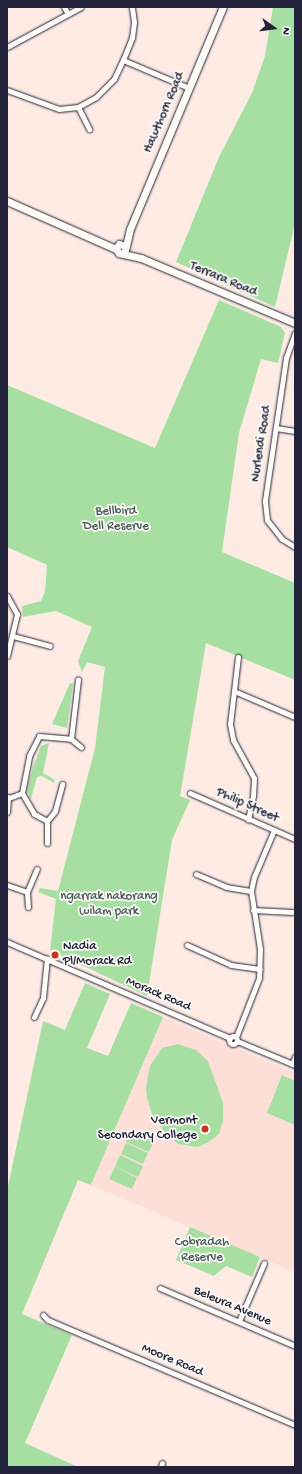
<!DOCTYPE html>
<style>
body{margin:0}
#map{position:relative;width:302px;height:1474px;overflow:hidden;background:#fdebe4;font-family:"Gochi Hand",sans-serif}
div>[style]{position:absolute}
.built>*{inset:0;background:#fddfd7}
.green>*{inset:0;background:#a7dfa3}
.roads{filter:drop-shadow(0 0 1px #22223b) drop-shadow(0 0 1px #22223b)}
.minor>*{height:5px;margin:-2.5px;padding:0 2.5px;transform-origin:2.5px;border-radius:2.5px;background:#fdfcf7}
.minor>.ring{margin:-2.5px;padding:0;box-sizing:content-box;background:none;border:5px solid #fdfcf7;border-radius:50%}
.secondary>*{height:7px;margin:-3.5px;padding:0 3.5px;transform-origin:3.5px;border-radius:3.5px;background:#fdfcf7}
.dots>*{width:11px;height:11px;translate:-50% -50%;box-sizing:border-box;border:2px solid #fdfcf7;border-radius:50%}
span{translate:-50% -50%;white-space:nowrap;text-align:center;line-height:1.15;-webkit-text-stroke:3.5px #fdfcf7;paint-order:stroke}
.street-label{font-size:13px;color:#22223b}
.park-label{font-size:13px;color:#4a5b5a}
.poi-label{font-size:13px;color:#22223b}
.left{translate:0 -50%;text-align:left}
.right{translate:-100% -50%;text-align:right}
.frame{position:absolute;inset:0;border:8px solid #22223b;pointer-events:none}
.north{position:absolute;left:254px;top:8px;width:40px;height:40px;-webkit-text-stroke:3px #fdfcf7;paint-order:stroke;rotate:104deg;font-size:11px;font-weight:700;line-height:16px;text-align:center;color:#22223b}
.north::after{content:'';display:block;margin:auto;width:14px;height:18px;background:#22223b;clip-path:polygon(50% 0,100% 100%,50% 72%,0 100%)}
</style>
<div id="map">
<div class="built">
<div style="clip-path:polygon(163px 1017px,295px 1073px,295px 1272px,91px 1185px)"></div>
</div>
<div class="green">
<div style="clip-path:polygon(273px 7px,295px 7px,295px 223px,275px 307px,176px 262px,219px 157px,252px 93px,265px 56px)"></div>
<div style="clip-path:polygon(219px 300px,281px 327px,285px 333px,278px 363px,261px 359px,239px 433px,222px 552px,295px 583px,295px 680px,206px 643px,180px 796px,190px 800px,172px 840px,147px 996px,50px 950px,56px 899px,38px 892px,40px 888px,58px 891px,95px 748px,105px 667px,87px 662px,82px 672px,78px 661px,92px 627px,56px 611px,23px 617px,22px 606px,41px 601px,45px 591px,47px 565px,7px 547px,7px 385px,155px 448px)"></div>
<div style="clip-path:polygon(70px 683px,73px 684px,67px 728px,52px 724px)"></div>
<div style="clip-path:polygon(49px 743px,43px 773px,55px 780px,54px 783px,42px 776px,37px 777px,31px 799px,27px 791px,33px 767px,41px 746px)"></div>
<div style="clip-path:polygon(85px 983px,110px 994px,87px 1048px,108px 1056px,131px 1003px,163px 1017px,91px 1185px,78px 1180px,22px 1314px,72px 1335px,25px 1443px,78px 1467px,7px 1467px,7px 1191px,43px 1021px,65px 1030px)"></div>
<div style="clip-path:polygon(178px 1044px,196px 1050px,208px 1061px,223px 1103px,223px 1121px,219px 1134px,209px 1142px,198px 1147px,178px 1144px,167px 1135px,153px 1117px,147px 1098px,146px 1087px,150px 1066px,162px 1048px)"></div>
<div style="clip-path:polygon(282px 1075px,295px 1081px,295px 1125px,267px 1113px)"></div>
<div style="clip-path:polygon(131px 1130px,154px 1141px,149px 1152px,126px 1142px)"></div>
<div style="clip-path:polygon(126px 1143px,148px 1153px,143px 1164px,121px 1154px)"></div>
<div style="clip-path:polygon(120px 1155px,143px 1166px,138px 1177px,115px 1167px)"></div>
<div style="clip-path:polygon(115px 1167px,137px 1178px,132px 1189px,109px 1179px)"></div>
<div style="clip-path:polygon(190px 1227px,260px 1257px,252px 1277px,226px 1266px,214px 1276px,176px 1260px)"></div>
</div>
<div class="roads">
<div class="minor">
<div style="left:64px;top:7px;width:8px;rotate:60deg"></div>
<div style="left:7px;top:47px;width:84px;rotate:-28.4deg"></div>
<div style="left:123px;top:60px;width:72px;rotate:23deg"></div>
<div style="left:7px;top:90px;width:55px;rotate:20.1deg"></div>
<div style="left:59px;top:109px;width:19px;rotate:-6deg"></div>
<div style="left:78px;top:107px;width:21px;rotate:-29deg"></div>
<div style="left:96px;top:97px;width:25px;rotate:-45deg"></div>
<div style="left:114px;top:79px;width:21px;rotate:-65deg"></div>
<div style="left:123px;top:60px;width:24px;rotate:-68deg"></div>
<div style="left:132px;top:38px;width:16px;rotate:-83deg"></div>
<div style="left:134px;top:22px;width:15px;rotate:-98deg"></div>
<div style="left:78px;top:107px;width:25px;rotate:63deg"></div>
<div style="left:295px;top:333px;width:27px;rotate:110deg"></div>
<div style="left:286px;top:358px;width:145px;rotate:98.4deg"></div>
<div style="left:265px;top:501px;width:19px;rotate:84deg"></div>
<div style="left:267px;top:520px;width:24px;rotate:52deg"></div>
<div style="left:282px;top:539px;width:15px;rotate:32deg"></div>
<div style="left:276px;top:428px;width:19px;rotate:9deg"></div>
<div style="left:7px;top:596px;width:21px;rotate:61deg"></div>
<div style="left:17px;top:614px;width:43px;rotate:103.4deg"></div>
<div style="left:13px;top:636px;width:38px;rotate:15deg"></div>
<div style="left:238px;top:657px;width:67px;rotate:96.8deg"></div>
<div style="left:230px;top:724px;width:16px;rotate:79deg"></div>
<div style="left:233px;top:740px;width:43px;rotate:61.1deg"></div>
<div style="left:254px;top:778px;width:18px;rotate:93deg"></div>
<div style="left:253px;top:796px;width:24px;rotate:102deg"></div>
<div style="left:234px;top:691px;width:66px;rotate:23.1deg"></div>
<div style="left:71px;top:739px;width:13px;rotate:39deg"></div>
<div style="left:22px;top:793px;width:24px;rotate:60deg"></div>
<div style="left:34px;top:814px;width:15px;rotate:28deg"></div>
<div style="left:47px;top:821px;width:13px;rotate:-51deg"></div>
<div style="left:55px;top:811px;width:28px;rotate:-75deg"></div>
<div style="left:190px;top:793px;width:115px;rotate:23.7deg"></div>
<div style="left:9px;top:798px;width:14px;rotate:-21deg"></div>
<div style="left:22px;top:793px;width:38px;rotate:-79deg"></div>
<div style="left:29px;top:756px;width:22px;rotate:-63deg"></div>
<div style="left:39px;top:736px;width:32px;rotate:5deg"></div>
<div style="left:71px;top:739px;width:60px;rotate:-83.3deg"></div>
<div style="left:7px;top:812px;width:15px;rotate:-86deg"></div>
<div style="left:47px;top:821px;width:22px;rotate:90deg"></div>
<div style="left:196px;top:874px;width:33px;rotate:23deg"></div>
<div style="left:226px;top:887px;width:25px;rotate:9deg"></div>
<div style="left:7px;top:885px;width:21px;rotate:19deg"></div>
<div style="left:28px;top:907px;width:15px;rotate:-94deg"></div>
<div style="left:27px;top:892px;width:25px;rotate:-67deg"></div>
<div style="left:253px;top:910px;width:39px;rotate:3deg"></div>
<div style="left:7px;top:942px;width:243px;rotate:23.3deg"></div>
<div style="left:187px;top:945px;width:48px;rotate:24.4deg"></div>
<div style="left:231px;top:965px;width:29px;rotate:8deg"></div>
<div style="left:34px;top:1017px;width:21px;rotate:-65deg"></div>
<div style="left:43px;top:998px;width:40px;rotate:-84.3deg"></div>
<div class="ring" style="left:229px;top:1036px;width:3px;height:3px"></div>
<div style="left:236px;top:1037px;width:63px;rotate:-68.7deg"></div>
<div style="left:259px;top:978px;width:29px;rotate:-88deg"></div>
<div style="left:260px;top:949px;width:59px;rotate:-98.8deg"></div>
<div style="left:251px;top:891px;width:14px;rotate:-78deg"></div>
<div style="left:254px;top:877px;width:51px;rotate:-66.9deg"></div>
<div style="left:237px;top:1041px;width:63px;rotate:22.5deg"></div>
<div style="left:292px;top:1064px;width:8px;rotate:-67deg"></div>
<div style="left:160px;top:1288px;width:147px;rotate:23.2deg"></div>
<div style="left:43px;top:1315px;width:7px;rotate:45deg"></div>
<div style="left:48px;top:1320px;width:268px;rotate:23deg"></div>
<div style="left:239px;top:1321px;width:63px;rotate:-66.7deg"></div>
<div style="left:161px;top:1467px;width:4px;rotate:-76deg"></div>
</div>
<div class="secondary">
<div style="left:7px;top:201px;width:119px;rotate:23.8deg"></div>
<div style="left:126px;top:246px;width:17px;rotate:-77deg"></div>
<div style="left:130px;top:229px;width:241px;rotate:-67.3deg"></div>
<div style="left:124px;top:254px;width:8px;rotate:-76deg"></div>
<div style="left:126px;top:246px;width:7px;rotate:-164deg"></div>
<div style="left:119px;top:244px;width:6px;rotate:121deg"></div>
<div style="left:116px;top:249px;width:5px;rotate:53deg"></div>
<div style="left:119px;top:253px;width:23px;rotate:13deg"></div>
<div style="left:141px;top:258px;width:167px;rotate:22.9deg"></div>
</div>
</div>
<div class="dots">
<div style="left:55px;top:955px;background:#c8321e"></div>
<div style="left:205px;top:1129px;background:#c8321e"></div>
</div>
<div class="street-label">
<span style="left:165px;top:113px;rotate:-67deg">Hawthorn Road</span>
<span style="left:223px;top:280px;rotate:23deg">Terrara Road</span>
<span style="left:262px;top:444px;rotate:-81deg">Nurlendi Road</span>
<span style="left:247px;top:806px;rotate:24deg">Philip Street</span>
<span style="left:158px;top:995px;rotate:23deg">Morack Road</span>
<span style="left:232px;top:1307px;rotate:23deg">Beleura Avenue</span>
<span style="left:172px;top:1361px;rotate:23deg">Moore Road</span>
</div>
<div class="park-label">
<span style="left:116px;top:520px">Bellbird<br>Dell Reserve</span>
<span style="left:109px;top:905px">ngarrak nakorang<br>wilam park</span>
<span style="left:202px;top:1251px">Cobradah<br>Reserve</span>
</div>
<div class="poi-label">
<span class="left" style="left:63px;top:955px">Nadia<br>Pl/Morack Rd</span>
<span class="right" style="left:197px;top:1129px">Vermont<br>Secondary College</span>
</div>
<div class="frame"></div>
<div class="north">N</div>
</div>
